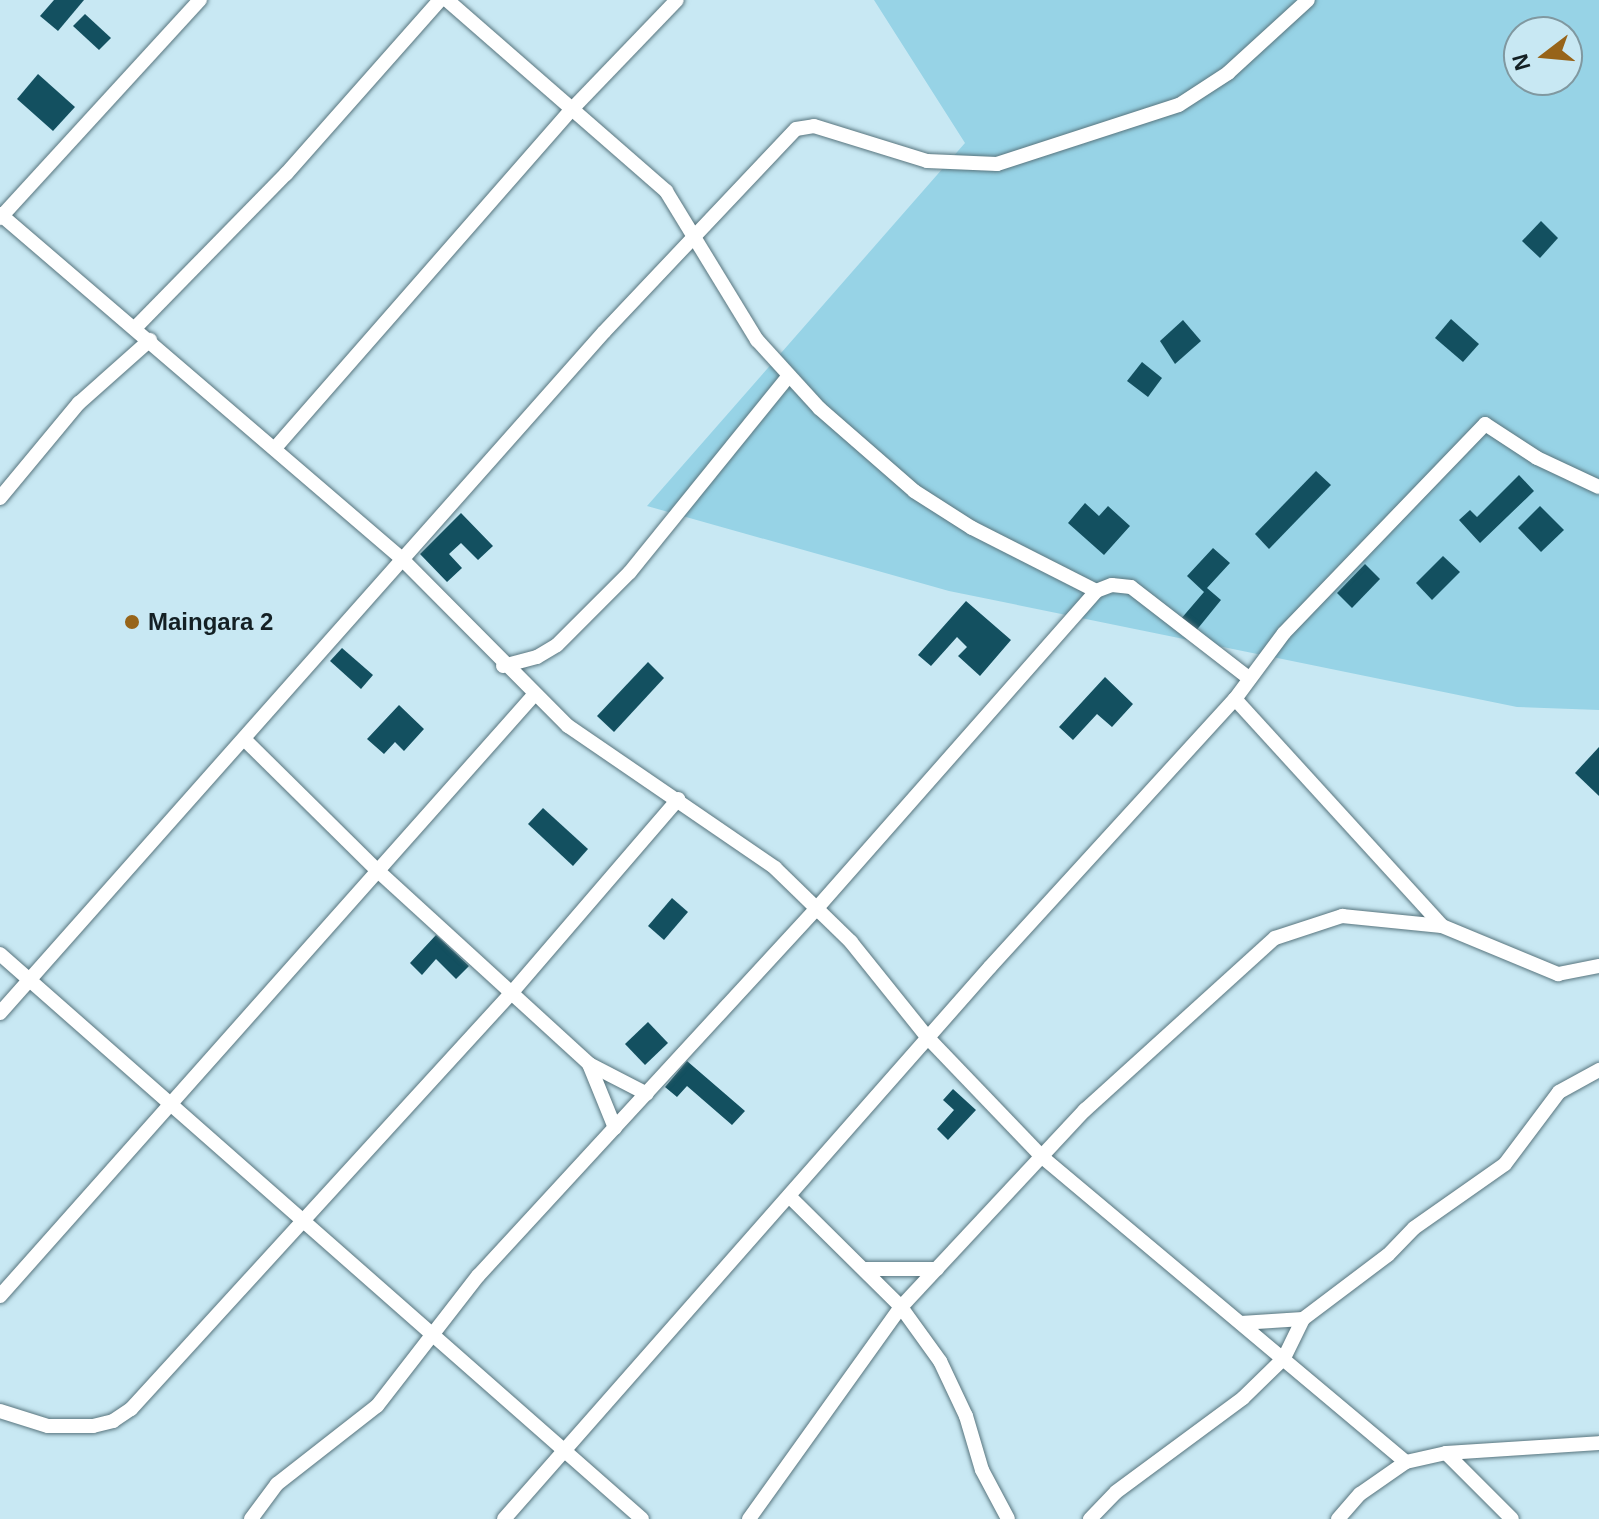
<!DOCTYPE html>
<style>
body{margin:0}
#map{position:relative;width:1599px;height:1519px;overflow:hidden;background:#c8e8f3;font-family:Arial,sans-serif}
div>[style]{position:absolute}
.green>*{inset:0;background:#97d3e6}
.building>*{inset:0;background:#135060}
.roads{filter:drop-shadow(0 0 2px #58757e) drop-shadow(0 0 2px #58757e)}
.minor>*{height:14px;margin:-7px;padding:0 7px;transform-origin:7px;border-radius:7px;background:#fff}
.dots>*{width:22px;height:22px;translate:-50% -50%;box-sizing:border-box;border:4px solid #c8e8f3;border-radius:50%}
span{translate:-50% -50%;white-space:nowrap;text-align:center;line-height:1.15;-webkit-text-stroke:8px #c8e8f3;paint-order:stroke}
.poi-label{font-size:24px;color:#142024;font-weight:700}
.left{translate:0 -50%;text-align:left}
.north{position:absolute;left:1503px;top:16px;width:80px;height:80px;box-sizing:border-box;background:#c8e8f3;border:2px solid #8098a0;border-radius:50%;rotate:254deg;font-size:22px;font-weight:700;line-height:32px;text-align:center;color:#142024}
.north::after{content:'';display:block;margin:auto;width:28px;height:36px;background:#976419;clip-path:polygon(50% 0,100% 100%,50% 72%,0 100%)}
</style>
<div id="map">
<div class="green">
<div style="clip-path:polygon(evenodd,874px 0,1599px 0,1599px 710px,1517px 707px,949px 591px,647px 506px,965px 143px,874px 0,1519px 32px,1567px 32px,1567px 80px,1519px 80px,1519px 32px)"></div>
</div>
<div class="building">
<div style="clip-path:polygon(54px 0,84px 0,58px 31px,40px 16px)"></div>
<div style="clip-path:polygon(85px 14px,111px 38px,99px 50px,73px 26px)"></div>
<div style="clip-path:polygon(38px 74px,75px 107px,53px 131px,17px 99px)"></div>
<div style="clip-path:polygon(1541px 221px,1558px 238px,1540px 258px,1522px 241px)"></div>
<div style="clip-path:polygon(1451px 319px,1479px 344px,1463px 362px,1435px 338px)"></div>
<div style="clip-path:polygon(1183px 320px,1201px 341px,1175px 364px,1160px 341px)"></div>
<div style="clip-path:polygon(1142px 362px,1162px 378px,1148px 397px,1127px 381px)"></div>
<div style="clip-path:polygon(1316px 471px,1331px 485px,1269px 549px,1255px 534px)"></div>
<div style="clip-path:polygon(1519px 475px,1534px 491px,1480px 543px,1459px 520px,1470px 510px,1477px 517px)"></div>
<div style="clip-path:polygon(1085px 503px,1099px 516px,1108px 506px,1130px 526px,1104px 555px,1068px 523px)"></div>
<div style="clip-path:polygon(1540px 506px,1564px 530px,1541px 552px,1518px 528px)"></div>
<div style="clip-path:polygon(461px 513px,493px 546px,478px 560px,461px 543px,449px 554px,462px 568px,447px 582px,420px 554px)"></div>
<div style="clip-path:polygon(1213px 548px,1230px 563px,1207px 588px,1221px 600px,1195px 632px,1180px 620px,1204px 592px,1187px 576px)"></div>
<div style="clip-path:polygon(1443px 556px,1460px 572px,1432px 600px,1416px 583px)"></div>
<div style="clip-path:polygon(1365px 564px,1380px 579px,1352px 608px,1337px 593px)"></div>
<div style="clip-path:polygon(966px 601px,1011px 640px,980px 676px,958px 656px,967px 647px,957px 637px,931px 666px,918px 655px)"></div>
<div style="clip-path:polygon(342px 648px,373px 675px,361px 689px,330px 661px)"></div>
<div style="clip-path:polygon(648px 662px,664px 678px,614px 732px,597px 716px)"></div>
<div style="clip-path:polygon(1105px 677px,1133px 704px,1112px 727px,1097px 714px,1073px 740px,1059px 727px)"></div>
<div style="clip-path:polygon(399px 705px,424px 729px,404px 751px,395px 742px,384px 754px,367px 739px)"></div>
<div style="clip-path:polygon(1599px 747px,1599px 796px,1575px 773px)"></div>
<div style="clip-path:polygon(543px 808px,588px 849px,573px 866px,528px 824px)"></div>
<div style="clip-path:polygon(672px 898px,688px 912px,664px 940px,648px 926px)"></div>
<div style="clip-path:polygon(436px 935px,469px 966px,456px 979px,436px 959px,422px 975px,410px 963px)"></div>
<div style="clip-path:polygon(648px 1022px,668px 1043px,645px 1065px,625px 1044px)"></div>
<div style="clip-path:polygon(687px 1061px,745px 1111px,732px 1125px,687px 1086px,677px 1097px,665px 1087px)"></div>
<div style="clip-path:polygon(953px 1089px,976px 1110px,948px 1140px,937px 1129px,954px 1110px,943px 1100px)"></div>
</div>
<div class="roads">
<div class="minor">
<div style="left:447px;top:0;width:291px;rotate:41.1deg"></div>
<div style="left:666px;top:191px;width:175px;rotate:58.6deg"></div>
<div style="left:757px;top:340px;width:92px;rotate:47.6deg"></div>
<div style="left:819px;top:408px;width:126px;rotate:41.1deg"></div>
<div style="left:914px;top:491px;width:69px;rotate:32.5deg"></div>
<div style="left:972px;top:528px;width:139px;rotate:26.9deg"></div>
<div style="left:0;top:214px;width:528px;rotate:40.62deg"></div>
<div style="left:401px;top:558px;width:237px;rotate:45.2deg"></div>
<div style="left:568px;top:726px;width:251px;rotate:34.4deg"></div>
<div style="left:775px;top:868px;width:106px;rotate:44.2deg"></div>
<div style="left:851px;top:942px;width:123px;rotate:51.3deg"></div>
<div style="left:928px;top:1038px;width:163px;rotate:46.2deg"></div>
<div style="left:1041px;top:1156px;width:476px;rotate:40deg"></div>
<div style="left:0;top:218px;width:296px;rotate:-47.5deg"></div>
<div style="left:135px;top:328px;width:216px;rotate:-45.6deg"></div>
<div style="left:286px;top:174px;width:232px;rotate:-48.5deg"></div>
<div style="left:276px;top:447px;width:449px;rotate:-48.8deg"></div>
<div style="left:572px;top:109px;width:151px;rotate:-46.1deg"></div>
<div style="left:0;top:498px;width:124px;rotate:-50.3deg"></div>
<div style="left:79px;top:403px;width:95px;rotate:-41.6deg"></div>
<div style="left:503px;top:666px;width:35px;rotate:-15deg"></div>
<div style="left:537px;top:657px;width:23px;rotate:-31deg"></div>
<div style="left:557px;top:645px;width:103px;rotate:-45deg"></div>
<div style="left:630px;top:572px;width:252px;rotate:-51deg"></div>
<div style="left:1235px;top:699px;width:307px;rotate:47.6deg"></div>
<div style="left:244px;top:739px;width:188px;rotate:44.6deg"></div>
<div style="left:378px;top:871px;width:286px;rotate:42.4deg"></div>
<div style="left:589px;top:1064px;width:65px;rotate:27.3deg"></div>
<div style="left:0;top:954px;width:855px;rotate:41.35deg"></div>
<div style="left:0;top:1013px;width:910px;rotate:-48.43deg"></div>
<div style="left:604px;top:332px;width:279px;rotate:-46.6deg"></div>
<div style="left:796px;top:129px;width:18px;rotate:-9deg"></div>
<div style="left:814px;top:126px;width:118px;rotate:17.2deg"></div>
<div style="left:927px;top:161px;width:70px;rotate:2.5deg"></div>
<div style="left:997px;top:164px;width:191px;rotate:-18deg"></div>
<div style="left:1179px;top:105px;width:59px;rotate:-33.1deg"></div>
<div style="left:1228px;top:73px;width:108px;rotate:-42.4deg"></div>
<div style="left:589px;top:1064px;width:69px;rotate:67.9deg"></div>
<div style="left:789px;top:1196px;width:158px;rotate:44.7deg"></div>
<div style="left:901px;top:1307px;width:67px;rotate:54.2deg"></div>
<div style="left:940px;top:1361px;width:61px;rotate:64.7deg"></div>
<div style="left:966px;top:1416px;width:56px;rotate:73.5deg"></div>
<div style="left:982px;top:1470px;width:55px;rotate:62deg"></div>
<div style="left:864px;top:1269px;width:73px"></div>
<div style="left:0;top:1296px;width:803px;rotate:-48.38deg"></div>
<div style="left:1241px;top:1323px;width:62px;rotate:-3.7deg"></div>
<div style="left:0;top:1411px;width:50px;rotate:17.4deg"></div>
<div style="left:48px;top:1426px;width:45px"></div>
<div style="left:93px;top:1426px;width:21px;rotate:-14deg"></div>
<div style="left:113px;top:1421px;width:22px;rotate:-34deg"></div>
<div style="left:131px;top:1409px;width:568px;rotate:-47.57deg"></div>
<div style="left:514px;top:990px;width:252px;rotate:-49.3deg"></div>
<div style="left:1446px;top:1453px;width:93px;rotate:45deg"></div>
<div style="left:251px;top:1519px;width:44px;rotate:-53.4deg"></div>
<div style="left:277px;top:1484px;width:127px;rotate:-38deg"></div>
<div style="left:377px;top:1406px;width:165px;rotate:-52.2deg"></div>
<div style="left:478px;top:1276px;width:500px;rotate:-47.35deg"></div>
<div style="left:817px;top:908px;width:422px;rotate:-48.6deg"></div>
<div style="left:1096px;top:591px;width:17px;rotate:-21deg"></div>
<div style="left:1112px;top:585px;width:19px;rotate:6deg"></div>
<div style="left:1131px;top:587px;width:150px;rotate:37.7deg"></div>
<div style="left:504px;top:1519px;width:735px;rotate:-48.64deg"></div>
<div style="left:990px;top:967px;width:363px;rotate:-47.6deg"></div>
<div style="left:1235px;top:699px;width:82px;rotate:-53.4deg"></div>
<div style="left:1284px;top:633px;width:290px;rotate:-46.1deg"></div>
<div style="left:1485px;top:424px;width:62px;rotate:33.2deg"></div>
<div style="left:1537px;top:458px;width:68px;rotate:25.1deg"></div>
<div style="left:749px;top:1519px;width:261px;rotate:-54.4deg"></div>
<div style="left:901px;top:1307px;width:270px;rotate:-47deg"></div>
<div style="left:1085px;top:1110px;width:256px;rotate:-42.2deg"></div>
<div style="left:1275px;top:938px;width:71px;rotate:-18.2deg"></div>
<div style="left:1342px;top:916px;width:100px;rotate:5.7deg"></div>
<div style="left:1442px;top:926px;width:126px;rotate:22.5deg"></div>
<div style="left:1558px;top:974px;width:42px;rotate:-11deg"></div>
<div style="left:1090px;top:1519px;width:37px;rotate:-46deg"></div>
<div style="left:1116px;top:1492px;width:158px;rotate:-36.5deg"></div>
<div style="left:1243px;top:1398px;width:57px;rotate:-44.3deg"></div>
<div style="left:1284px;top:1358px;width:43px;rotate:-64deg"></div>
<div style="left:1303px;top:1319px;width:106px;rotate:-37deg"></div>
<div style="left:1388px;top:1255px;width:37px;rotate:-46deg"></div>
<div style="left:1414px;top:1228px;width:111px;rotate:-35.1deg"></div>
<div style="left:1505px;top:1164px;width:90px;rotate:-53.1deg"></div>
<div style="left:1559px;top:1092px;width:46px;rotate:-28.8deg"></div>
<div style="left:1338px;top:1519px;width:33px;rotate:-49deg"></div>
<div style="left:1360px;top:1494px;width:56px;rotate:-34.8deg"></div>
<div style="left:1406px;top:1462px;width:41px;rotate:-12.7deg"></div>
<div style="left:1446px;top:1453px;width:153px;rotate:-3.7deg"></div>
</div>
</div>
<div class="dots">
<div style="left:132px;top:622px;background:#976419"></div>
</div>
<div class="poi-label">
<span class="left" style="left:148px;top:622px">Maingara 2</span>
</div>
<div class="north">N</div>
</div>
